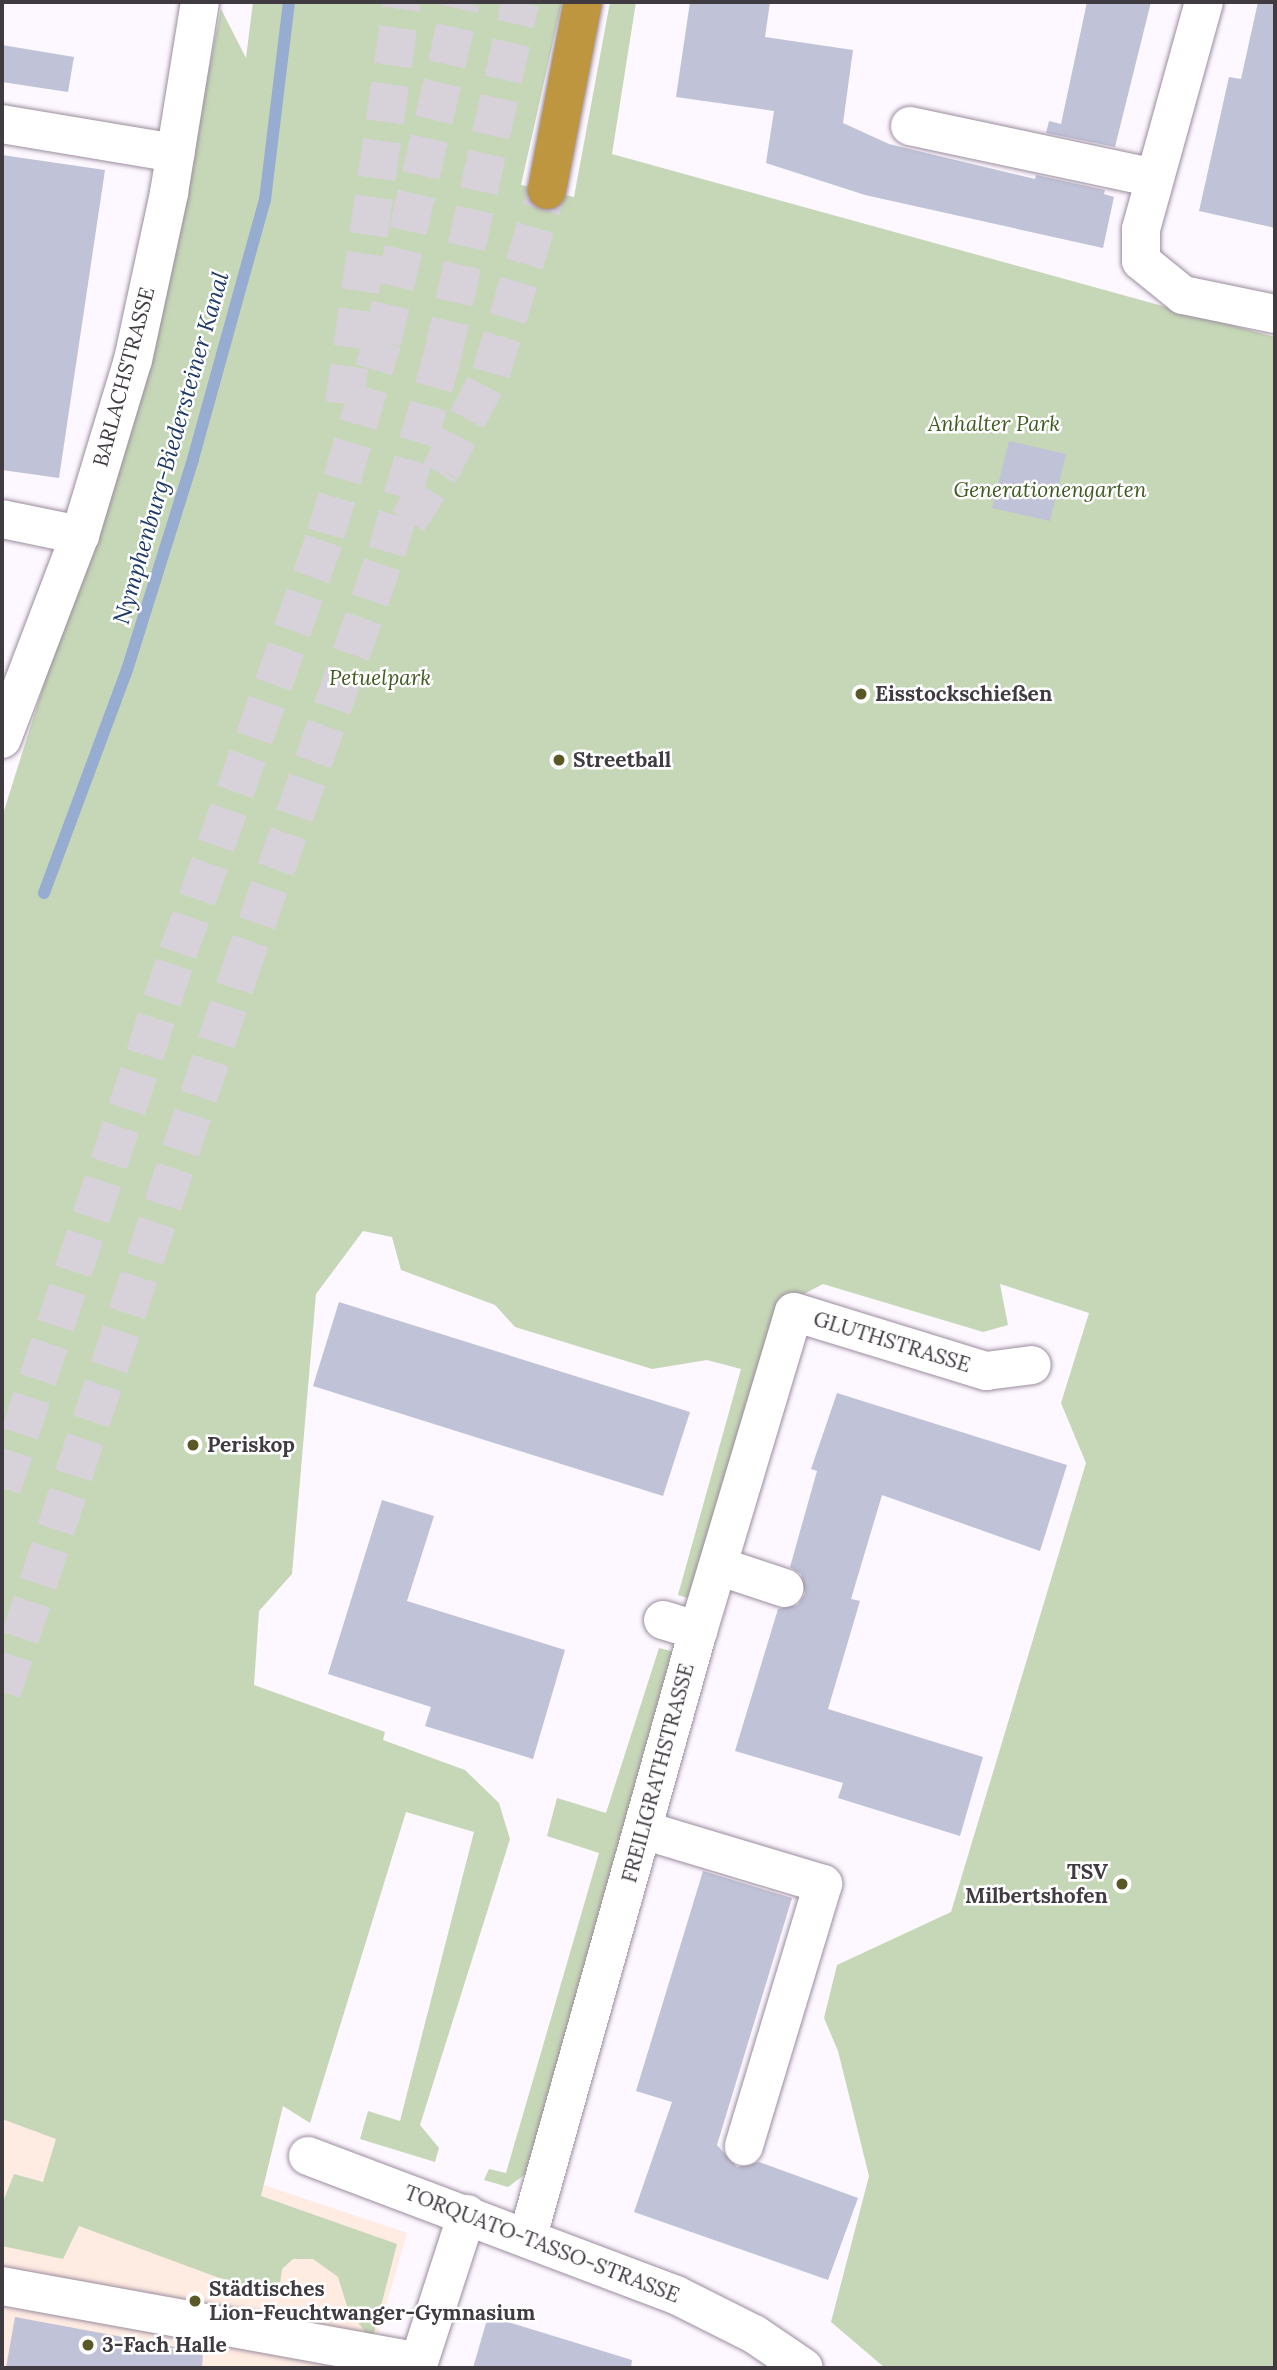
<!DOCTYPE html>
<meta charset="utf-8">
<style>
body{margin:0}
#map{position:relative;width:1277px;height:2370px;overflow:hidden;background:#fdf7ff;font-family:Lora,serif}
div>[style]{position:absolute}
.education>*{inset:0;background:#feebe2}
.green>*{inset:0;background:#c6d7b7}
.stream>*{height:12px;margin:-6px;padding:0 6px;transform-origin:6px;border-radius:6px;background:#96acd1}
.building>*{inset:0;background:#c0c2d7}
.highway-tunnel>*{height:38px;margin-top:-19px;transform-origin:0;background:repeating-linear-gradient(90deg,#d7d1d9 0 38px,transparent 0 57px)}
.roads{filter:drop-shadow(0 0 2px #9b8d9e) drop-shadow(0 0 2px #9b8d9e)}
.minor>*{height:38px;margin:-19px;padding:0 19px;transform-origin:19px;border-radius:19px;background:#fff}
.highway>*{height:38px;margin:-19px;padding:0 19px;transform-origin:19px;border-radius:19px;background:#bf9640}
.dots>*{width:19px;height:19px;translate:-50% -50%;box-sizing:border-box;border:4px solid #fff;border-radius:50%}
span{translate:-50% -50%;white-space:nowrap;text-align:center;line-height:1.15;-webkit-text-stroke:5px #fff;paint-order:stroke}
.street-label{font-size:21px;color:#403a41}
.park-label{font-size:21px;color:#415b22;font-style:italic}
.poi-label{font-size:21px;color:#403a41;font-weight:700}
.left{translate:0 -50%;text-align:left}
.right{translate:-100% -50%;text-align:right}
.water-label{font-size:23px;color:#1d3968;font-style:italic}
.frame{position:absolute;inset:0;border:4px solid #403a41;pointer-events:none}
</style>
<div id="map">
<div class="education">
<div style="clip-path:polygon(2px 2119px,257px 2211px,264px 2185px,407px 2233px,368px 2368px,2px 2368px)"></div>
</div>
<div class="green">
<div style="clip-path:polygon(253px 2px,562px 2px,521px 185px,574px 197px,610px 2px,636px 2px,612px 154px,1275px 337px,1275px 2368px,885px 2368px,831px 2322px,869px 2176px,838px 2051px,824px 2018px,837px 1965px,951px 1912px,1086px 1463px,1061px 1403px,1089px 1313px,1000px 1284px,1008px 1325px,983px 1332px,823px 1284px,804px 1294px,777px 1325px,697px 1601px,678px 1595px,741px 1369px,707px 1360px,652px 1369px,515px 1327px,495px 1305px,401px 1270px,392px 1237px,363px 1231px,316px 1294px,292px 1574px,259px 1611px,254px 1685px,385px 1732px,383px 1740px,465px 1770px,499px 1803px,510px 1839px,420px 2125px,439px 2148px,435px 2162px,360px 2139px,368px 2111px,400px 2121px,474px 1832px,406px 1812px,310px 2123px,283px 2106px,261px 2196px,397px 2244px,372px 2341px,348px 2309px,338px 2277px,313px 2259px,293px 2259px,282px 2269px,279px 2291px,222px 2279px,79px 2226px,63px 2259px,2px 2246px,2px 2204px,14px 2174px,43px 2182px,56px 2139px,2px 2119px,2px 817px,157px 326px,221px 9px,246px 58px)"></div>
<div style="clip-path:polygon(659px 1648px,679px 1653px,527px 2173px,508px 2187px,484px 2180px,489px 2169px,506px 2173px,599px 1853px,547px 1836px,557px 1798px,606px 1813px)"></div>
</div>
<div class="stream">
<div style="left:44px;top:893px;width:238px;rotate:-69.6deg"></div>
<div style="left:127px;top:670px;width:221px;rotate:-72.6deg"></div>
<div style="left:193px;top:459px;width:269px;rotate:-74.5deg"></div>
<div style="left:265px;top:200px;width:199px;rotate:-83.1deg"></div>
</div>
<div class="building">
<div style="clip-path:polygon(690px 2px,770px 2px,765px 37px,853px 50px,843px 123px,889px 144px,1035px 179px,1036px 175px,1105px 190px,1104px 194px,1114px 197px,1103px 248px,865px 195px,766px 163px,774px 111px,676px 97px)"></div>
<div style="clip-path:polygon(1087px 2px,1151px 2px,1115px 147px,1046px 133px,1049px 121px,1061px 124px)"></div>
<div style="clip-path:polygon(1258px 2px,1275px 2px,1275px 228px,1199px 211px,1229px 77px,1241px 79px)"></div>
<div style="clip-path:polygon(2px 45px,74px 57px,68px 92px,2px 82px)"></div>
<div style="clip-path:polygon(2px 155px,105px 170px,59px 478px,2px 470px)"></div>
<div style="clip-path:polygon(1009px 441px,1066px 454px,1050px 521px,992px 508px)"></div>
<div style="clip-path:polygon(339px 1302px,690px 1412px,663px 1496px,313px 1386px)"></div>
<div style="clip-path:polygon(837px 1393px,1067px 1465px,1040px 1551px,882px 1495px,851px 1599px,860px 1601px,828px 1709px,983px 1757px,960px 1836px,838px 1798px,843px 1783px,735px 1751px,778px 1609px,798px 1605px,805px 1594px,801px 1574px,790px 1567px,817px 1471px,811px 1469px)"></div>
<div style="clip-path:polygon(382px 1500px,434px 1516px,407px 1601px,565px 1650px,533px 1759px,425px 1726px,431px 1707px,328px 1674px)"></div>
<div style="clip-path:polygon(703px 1871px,792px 1898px,717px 2145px,737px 2167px,759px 2162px,858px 2198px,828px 2280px,634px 2212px,672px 2102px,636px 2091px)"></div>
<div style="clip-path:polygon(488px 2316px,632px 2360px,631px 2368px,473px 2368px)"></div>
<div style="clip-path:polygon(15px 2317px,203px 2352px,202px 2368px,6px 2368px)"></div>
</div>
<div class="highway-tunnel">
<div style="left:344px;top:404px;width:406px;rotate:-81.8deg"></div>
<div style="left:408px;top:521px;width:61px;rotate:-57.1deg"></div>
<div style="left:441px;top:470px;width:109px;rotate:-62.7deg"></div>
<div style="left:491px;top:373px;width:191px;rotate:-73deg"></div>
<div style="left:2px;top:1488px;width:563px;rotate:-71.79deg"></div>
<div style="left:178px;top:953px;width:444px;rotate:-70.5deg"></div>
<div style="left:326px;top:534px;width:200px;rotate:-73.7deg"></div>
<div style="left:382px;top:342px;width:349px;rotate:-76.9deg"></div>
<div style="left:2px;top:1692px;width:753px;rotate:-71.73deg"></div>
<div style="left:238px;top:977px;width:450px;rotate:-70.7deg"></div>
<div style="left:387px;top:552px;width:202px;rotate:-74.2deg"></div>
<div style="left:442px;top:358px;width:364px;rotate:-77.6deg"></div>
</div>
<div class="roads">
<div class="minor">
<div style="left:1204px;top:2px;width:236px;rotate:105.5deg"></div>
<div style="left:1141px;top:229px;width:32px;rotate:90deg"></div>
<div style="left:1141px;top:261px;width:54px;rotate:39deg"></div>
<div style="left:1183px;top:295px;width:94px;rotate:11.7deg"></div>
<div style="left:2px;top:124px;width:176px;rotate:9.5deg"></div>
<div style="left:910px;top:126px;width:250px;rotate:12deg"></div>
<div style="left:2px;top:519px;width:80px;rotate:11.6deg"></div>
<div style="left:2px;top:739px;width:218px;rotate:-69.1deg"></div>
<div style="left:80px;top:535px;width:183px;rotate:-73.2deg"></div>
<div style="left:133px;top:360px;width:171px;rotate:-77.8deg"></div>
<div style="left:169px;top:193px;width:193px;rotate:-80.8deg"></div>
<div style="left:718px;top:1566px;width:70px;rotate:18.4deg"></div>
<div style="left:663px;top:1620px;width:37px;rotate:17deg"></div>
<div style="left:643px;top:1830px;width:188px;rotate:16.7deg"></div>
<div style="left:823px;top:1884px;width:274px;rotate:106.8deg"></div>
<div style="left:308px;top:2156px;width:393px;rotate:20.7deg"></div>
<div style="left:676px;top:2295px;width:87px;rotate:26.6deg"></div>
<div style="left:754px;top:2334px;width:60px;rotate:34.2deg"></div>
<div style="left:528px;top:2236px;width:628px;rotate:-74.31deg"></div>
<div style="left:698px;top:1631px;width:333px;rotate:-73.3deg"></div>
<div style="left:794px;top:1312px;width:201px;rotate:17.1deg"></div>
<div style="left:986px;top:1371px;width:46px;rotate:-7.4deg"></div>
<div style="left:2px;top:2286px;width:424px;rotate:10.3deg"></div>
<div style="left:417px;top:2368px;width:162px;rotate:-72deg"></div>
</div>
<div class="highway">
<div style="left:547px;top:190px;width:191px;rotate:-79.2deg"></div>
</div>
</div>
<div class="dots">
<div style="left:861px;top:694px;background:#585926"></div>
<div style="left:559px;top:760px;background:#585926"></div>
<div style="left:193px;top:1445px;background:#585926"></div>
<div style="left:1122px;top:1884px;background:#585926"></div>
<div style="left:195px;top:2301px;background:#585926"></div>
<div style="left:88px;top:2345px;background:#585926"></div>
</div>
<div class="street-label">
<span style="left:124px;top:377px;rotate:-75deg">BARLACHSTRASSE</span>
<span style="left:892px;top:1342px;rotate:17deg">GLUTHSTRASSE</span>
<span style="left:658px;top:1773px;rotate:-75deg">FREILIGRATHSTRASSE</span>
<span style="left:542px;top:2244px;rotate:21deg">TORQUATO-TASSO-STRASSE</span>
</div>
<div class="park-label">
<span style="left:994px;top:424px">Anhalter Park</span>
<span style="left:1050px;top:490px">Generationengarten</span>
<span style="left:380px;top:678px">Petuelpark</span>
</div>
<div class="poi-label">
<span class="left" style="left:875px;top:694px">Eisstockschießen</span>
<span class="left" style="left:573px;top:760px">Streetball</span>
<span class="left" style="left:207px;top:1445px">Periskop</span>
<span class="right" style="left:1108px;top:1884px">TSV<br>Milbertshofen</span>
<span class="left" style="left:209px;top:2301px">Städtisches<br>Lion-Feuchtwanger-Gymnasium</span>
<span class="left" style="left:102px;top:2345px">3-Fach Halle</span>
</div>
<div class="water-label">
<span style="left:171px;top:448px;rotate:-74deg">Nymphenburg-Biedersteiner Kanal</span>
</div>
<div class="frame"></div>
</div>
